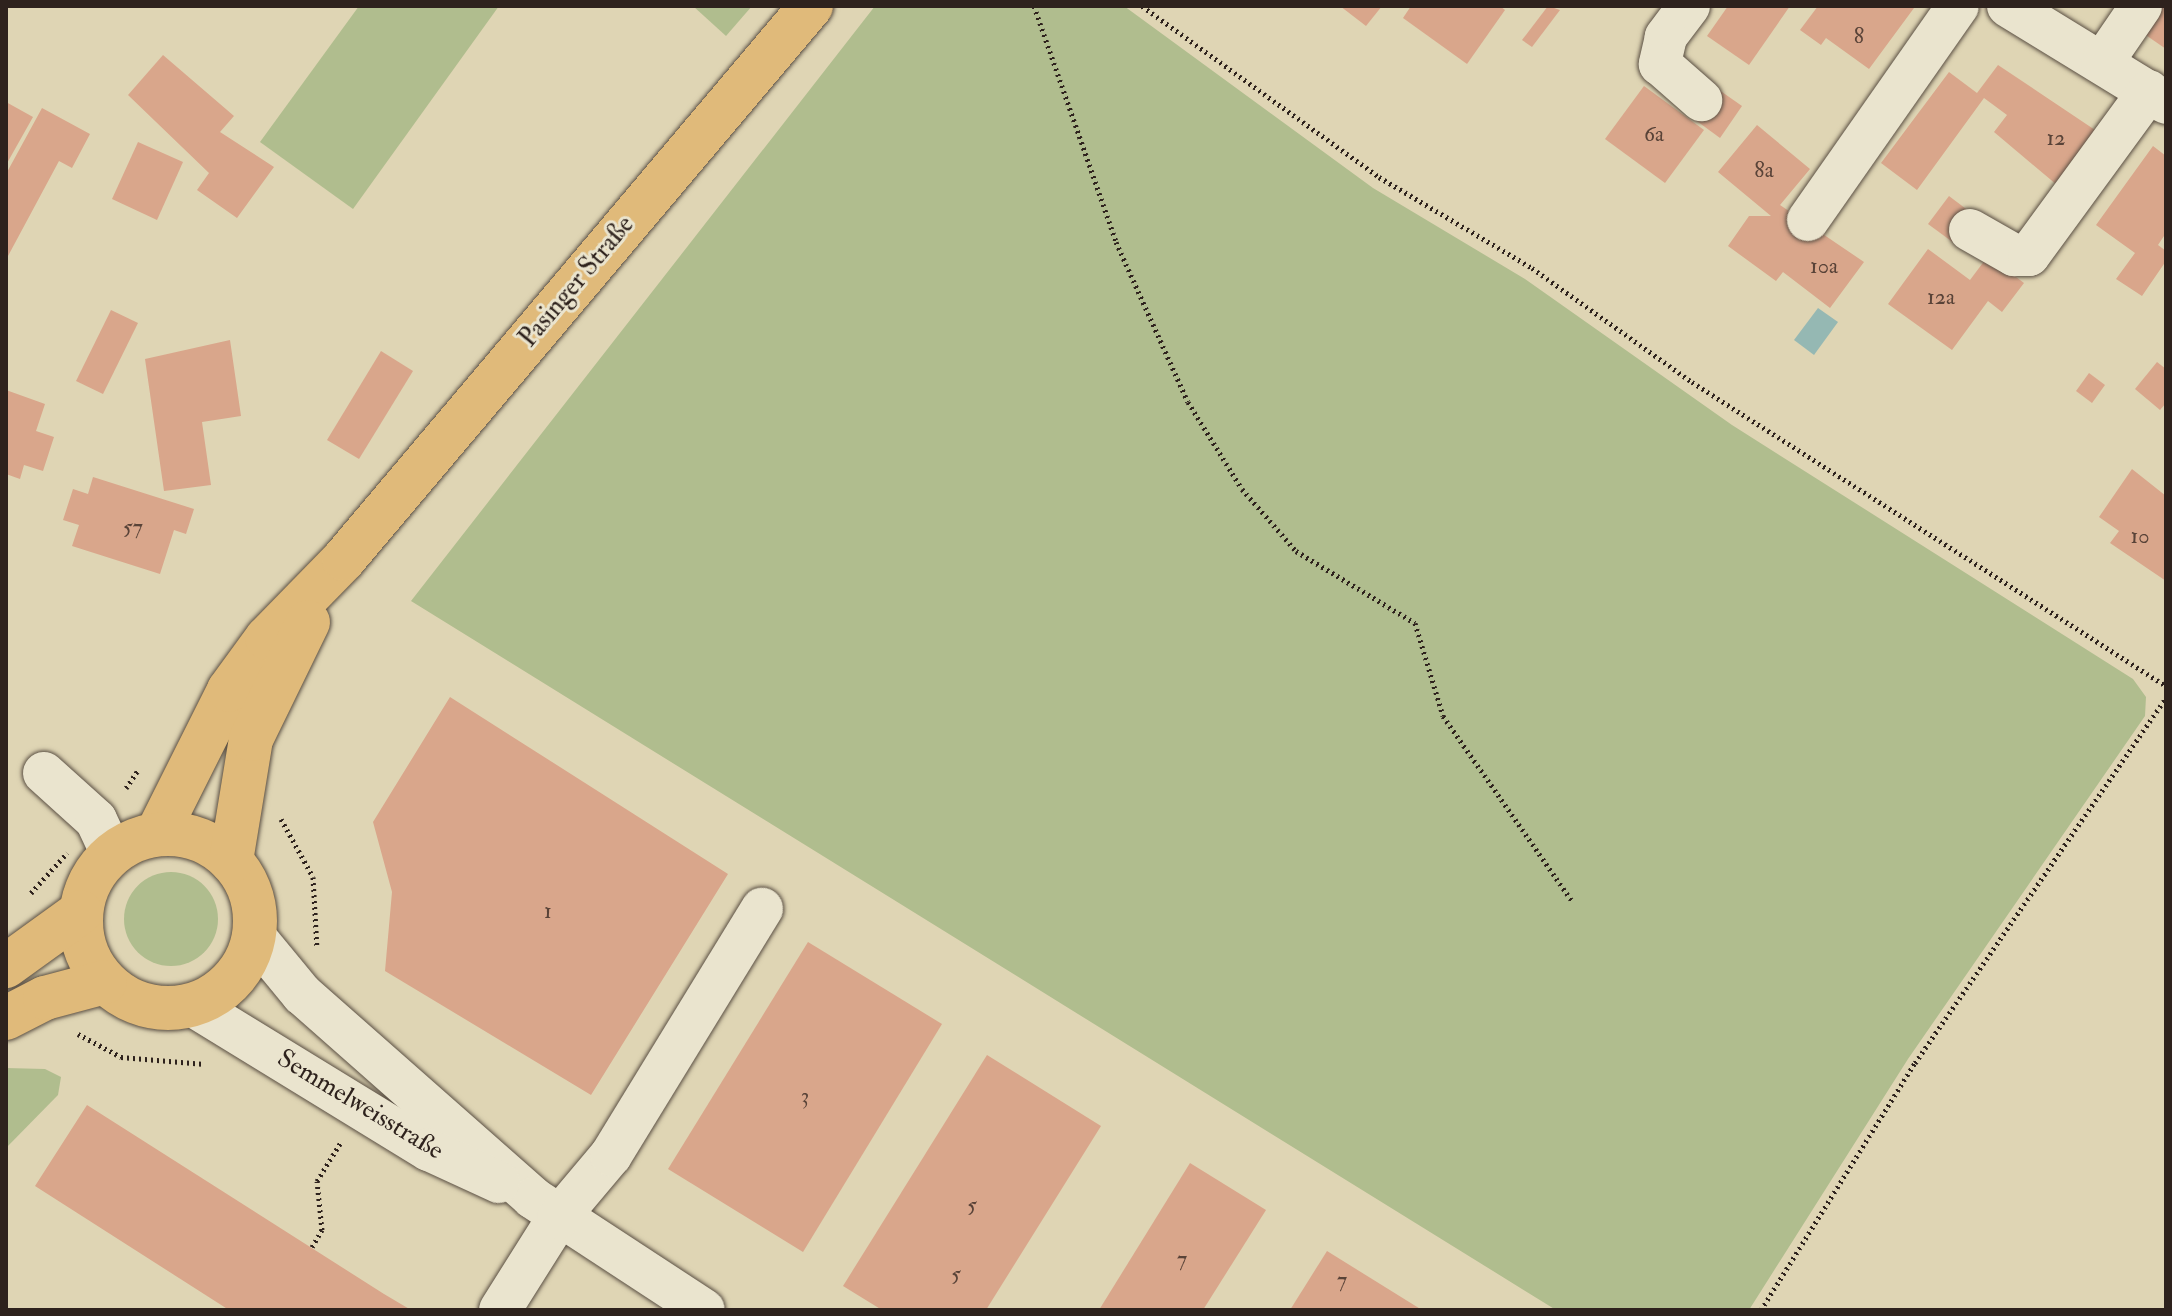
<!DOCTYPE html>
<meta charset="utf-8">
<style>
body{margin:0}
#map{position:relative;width:2172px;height:1316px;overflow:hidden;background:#dfd5b4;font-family:"IM FELL Double Pica",serif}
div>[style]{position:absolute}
.green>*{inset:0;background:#b0bd8e}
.round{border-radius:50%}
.water>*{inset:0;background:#95b8b3}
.building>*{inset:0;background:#d9a68b}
.path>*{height:5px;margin-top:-2.5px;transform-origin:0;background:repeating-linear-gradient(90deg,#2e221d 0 2px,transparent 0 6px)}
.roads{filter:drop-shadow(0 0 2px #5a4f43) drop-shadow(0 0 2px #5a4f43)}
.minor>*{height:42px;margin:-21px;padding:0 21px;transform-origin:21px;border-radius:21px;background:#eae4ce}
.major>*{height:44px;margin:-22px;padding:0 22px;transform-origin:22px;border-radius:22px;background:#e0ba7a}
.major>.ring{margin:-22px;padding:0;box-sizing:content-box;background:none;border:44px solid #e0ba7a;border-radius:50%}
span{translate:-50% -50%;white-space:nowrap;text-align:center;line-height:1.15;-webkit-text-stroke:6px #eae4ce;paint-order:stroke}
.number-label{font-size:22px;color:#594338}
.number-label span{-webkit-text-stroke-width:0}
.street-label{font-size:26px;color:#2e221d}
.frame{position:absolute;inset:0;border:8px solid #2e221d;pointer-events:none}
</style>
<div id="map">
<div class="green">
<div style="clip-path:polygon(359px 6px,499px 6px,353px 209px,260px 142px)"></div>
<div style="clip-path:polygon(693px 6px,752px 6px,726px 36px)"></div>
<div style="clip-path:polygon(875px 6px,1124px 6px,1373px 188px,1525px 279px,1732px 425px,2133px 679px,2146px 697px,2145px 716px,1908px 1059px,1749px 1310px,1556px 1310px,411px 601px)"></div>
<div class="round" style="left:124px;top:872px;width:94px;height:94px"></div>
<div style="clip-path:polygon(6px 1068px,45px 1069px,61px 1077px,58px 1095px,6px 1148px)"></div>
</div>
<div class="water">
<div style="clip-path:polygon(1818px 308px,1838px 322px,1814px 355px,1794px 340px)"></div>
</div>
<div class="building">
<div style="clip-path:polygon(1340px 6px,1382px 6px,1366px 26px)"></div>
<div style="clip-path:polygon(1411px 6px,1500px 6px,1505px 10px,1467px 64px,1403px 18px)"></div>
<div style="clip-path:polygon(1548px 6px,1560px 10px,1532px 47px,1522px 40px)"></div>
<div style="clip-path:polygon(1728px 6px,1790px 6px,1749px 65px,1707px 36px)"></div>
<div style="clip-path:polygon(1818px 6px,1911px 6px,1914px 8px,1869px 69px,1826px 38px,1821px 45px,1800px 30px)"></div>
<div style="clip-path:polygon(2153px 6px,2166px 6px,2166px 49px,2137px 29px)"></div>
<div style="clip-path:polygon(163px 55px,234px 116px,220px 132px,274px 167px,237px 218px,197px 190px,209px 173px,128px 95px)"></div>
<div style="clip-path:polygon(1998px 65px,2098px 132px,2057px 185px,1994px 132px,2007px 115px,1984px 98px,1917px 190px,1881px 163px,1949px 72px,1977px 93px)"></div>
<div style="clip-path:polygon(1712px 85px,1742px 106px,1720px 138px,1690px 116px)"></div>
<div style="clip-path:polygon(1644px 86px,1704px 130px,1665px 183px,1605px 139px)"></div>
<div style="clip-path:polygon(6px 102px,33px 117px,6px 165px)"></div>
<div style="clip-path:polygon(42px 108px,90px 134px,72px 168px,59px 161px,8px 256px,6px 174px)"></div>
<div style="clip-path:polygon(1757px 125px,1810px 169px,1780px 205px,1864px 262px,1830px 308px,1783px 272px,1776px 281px,1728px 246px,1749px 216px,1771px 216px,1718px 172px)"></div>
<div style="clip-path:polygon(138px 142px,183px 162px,157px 220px,112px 199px)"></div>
<div style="clip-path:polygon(2153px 146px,2166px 156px,2166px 233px,2158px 245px,2166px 251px,2166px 261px,2142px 296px,2116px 279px,2135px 253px,2096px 225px)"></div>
<div style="clip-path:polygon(1949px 196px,1978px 218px,1958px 246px,1928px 224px)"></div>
<div style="clip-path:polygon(1928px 249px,1970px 280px,1988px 256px,2024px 283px,2002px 312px,1988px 301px,1952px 350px,1888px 304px)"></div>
<div style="clip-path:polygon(111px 310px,138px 323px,103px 394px,76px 381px)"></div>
<div style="clip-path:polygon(230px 340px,241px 416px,202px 422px,211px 485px,164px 491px,145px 359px)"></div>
<div style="clip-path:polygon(381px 351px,413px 371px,359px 459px,327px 440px)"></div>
<div style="clip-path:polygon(2157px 362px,2166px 369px,2166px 403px,2160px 410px,2135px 389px)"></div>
<div style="clip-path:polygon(2089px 373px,2105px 385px,2092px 403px,2076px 391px)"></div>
<div style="clip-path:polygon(6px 390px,45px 404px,36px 431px,54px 437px,43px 471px,24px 465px,20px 479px,6px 474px)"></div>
<div style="clip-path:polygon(2132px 469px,2166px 496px,2166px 581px,2110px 543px,2119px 531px,2099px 517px)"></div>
<div style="clip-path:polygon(93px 477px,194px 509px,186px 534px,174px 530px,160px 574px,72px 546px,79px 525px,63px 520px,73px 489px,88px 494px)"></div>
<div style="clip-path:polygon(450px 697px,728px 874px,591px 1095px,385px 971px,392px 892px,373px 822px)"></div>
<div style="clip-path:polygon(808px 942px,942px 1024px,803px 1252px,668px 1169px)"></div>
<div style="clip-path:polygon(987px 1055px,1101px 1126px,986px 1310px,882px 1310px,843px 1286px)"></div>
<div style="clip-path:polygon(87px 1105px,384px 1294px,411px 1310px,229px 1310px,35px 1186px)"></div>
<div style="clip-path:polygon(1190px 1163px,1266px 1210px,1203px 1310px,1099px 1310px)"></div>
<div style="clip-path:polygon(1327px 1251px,1422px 1310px,1290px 1310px)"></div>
</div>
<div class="path">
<div style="left:1034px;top:6px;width:250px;rotate:70.8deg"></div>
<div style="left:1116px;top:242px;width:175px;rotate:65.8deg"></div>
<div style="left:1188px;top:402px;width:102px;rotate:58.2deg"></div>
<div style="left:1242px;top:489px;width:82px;rotate:48.9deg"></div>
<div style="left:1296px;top:551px;width:139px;rotate:31.2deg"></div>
<div style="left:1415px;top:623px;width:97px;rotate:73.2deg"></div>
<div style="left:1443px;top:716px;width:226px;rotate:55.1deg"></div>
<div style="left:1142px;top:6px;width:292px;rotate:35.8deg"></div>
<div style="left:1379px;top:177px;width:178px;rotate:30.7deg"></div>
<div style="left:1532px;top:268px;width:196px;rotate:35.5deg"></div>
<div style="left:1692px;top:382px;width:563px;rotate:32.67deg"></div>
<div style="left:126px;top:788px;width:23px;rotate:-56deg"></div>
<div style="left:281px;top:819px;width:66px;rotate:61.1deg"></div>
<div style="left:313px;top:877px;width:71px;rotate:86.8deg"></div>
<div style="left:31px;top:893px;width:54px;rotate:-48deg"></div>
<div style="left:78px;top:1034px;width:49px;rotate:28.1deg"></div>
<div style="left:121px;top:1057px;width:84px;rotate:4.8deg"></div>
<div style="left:312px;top:1247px;width:20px;rotate:-60deg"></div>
<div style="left:322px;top:1230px;width:49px;rotate:-95.8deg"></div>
<div style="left:317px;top:1181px;width:46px;rotate:-58.4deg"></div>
<div style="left:1761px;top:1310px;width:291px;rotate:-58.1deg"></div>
<div style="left:1915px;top:1063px;width:443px;rotate:-55.5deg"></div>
</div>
<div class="roads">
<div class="minor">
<div style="left:1689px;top:6px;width:39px;rotate:127deg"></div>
<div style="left:1666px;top:37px;width:28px;rotate:103deg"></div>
<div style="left:1660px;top:64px;width:55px;rotate:41.3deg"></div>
<div style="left:2008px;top:6px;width:185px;rotate:31.5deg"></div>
<div style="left:2102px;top:63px;width:69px;rotate:-55.6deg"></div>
<div style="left:1808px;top:220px;width:261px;rotate:-55deg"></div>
<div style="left:1970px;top:230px;width:51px;rotate:29.6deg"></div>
<div style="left:2014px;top:255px;width:15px"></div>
<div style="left:2029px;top:255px;width:203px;rotate:-53.8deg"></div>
<div style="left:44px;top:773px;width:70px;rotate:42.1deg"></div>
<div style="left:96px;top:820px;width:38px;rotate:65deg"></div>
<div style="left:255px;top:937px;width:74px;rotate:50.5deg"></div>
<div style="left:302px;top:994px;width:308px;rotate:41.4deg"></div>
<div style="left:533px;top:1198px;width:204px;rotate:33.2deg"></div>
<div style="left:192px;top:1005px;width:278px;rotate:31.5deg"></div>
<div style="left:429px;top:1150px;width:77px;rotate:24.6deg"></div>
<div style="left:500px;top:1310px;width:109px;rotate:-57.8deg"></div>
<div style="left:558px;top:1218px;width:82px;rotate:-49.9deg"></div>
<div style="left:611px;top:1155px;width:289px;rotate:-58.5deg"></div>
</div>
<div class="major">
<div style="left:157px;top:834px;width:161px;rotate:-63.4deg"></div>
<div style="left:229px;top:690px;width:64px;rotate:-53.8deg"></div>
<div style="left:267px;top:638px;width:110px;rotate:-45.7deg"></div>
<div style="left:344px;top:559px;width:724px;rotate:-49.82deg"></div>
<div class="ring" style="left:81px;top:834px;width:130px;height:130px"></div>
<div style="left:231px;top:861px;width:124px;rotate:-80.7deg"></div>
<div style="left:251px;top:739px;width:130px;rotate:-64deg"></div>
<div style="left:6px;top:966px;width:92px;rotate:-35.8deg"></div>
<div style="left:6px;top:1018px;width:44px;rotate:-27.1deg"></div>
<div style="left:45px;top:998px;width:62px;rotate:-14.9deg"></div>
</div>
</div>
<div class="number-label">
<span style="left:1859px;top:37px">8</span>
<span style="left:1654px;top:135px">6a</span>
<span style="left:2056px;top:139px">12</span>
<span style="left:1764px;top:171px">8a</span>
<span style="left:1824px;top:267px">10a</span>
<span style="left:1941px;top:298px">12a</span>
<span style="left:133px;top:528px">57</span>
<span style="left:2140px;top:537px">10</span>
<span style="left:548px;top:912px">1</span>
<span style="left:805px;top:1097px">3</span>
<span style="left:972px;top:1206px">5</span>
<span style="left:1182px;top:1260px">7</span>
<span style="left:956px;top:1275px">5</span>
<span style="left:1342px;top:1281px">7</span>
</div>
<div class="street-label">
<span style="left:577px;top:282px;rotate:-50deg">Pasinger Straße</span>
<span style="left:360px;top:1105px;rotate:31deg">Semmelweisstraße</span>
</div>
<div class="frame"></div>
</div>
